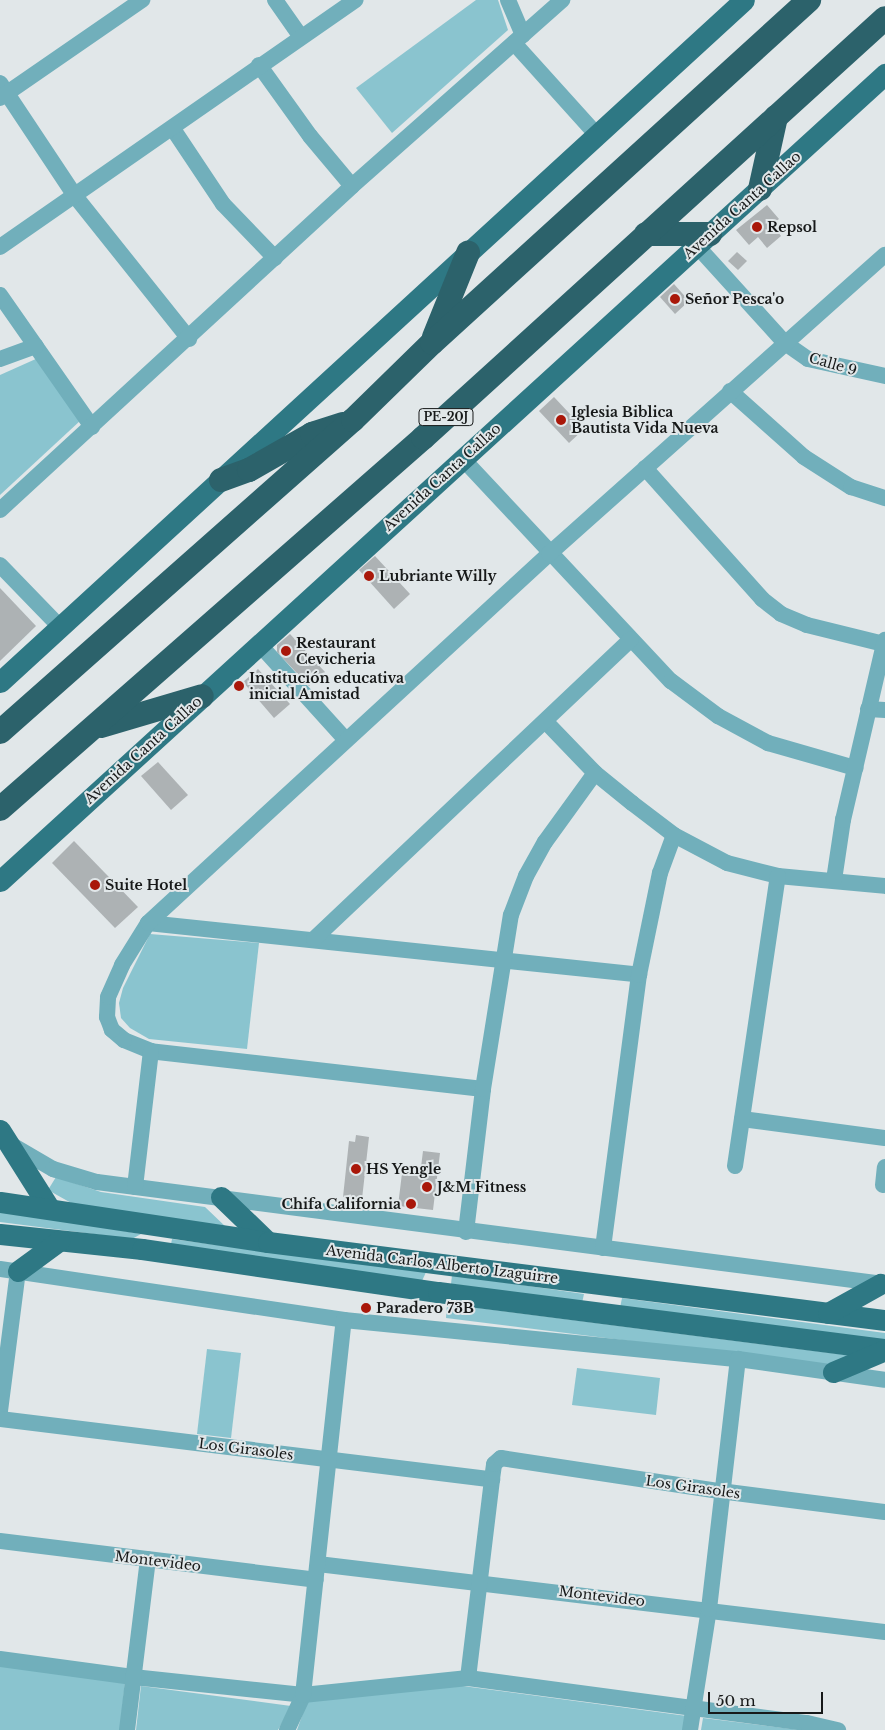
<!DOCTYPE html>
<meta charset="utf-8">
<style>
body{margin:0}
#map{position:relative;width:885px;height:1730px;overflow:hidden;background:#e1e7e9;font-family:"Libre Baskerville",serif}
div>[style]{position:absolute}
.green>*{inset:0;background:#8ac4cf}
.building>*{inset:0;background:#adb2b4}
.minor>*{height:16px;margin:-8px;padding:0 8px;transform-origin:8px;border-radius:8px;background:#71afbb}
.major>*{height:21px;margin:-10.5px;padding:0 10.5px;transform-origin:10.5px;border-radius:10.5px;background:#2e7884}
.highway>*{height:24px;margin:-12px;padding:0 12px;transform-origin:12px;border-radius:12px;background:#2c626b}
.dots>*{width:14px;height:14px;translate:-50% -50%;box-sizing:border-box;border:2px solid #e1e7e9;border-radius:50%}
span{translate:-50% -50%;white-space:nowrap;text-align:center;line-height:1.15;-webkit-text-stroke:4px #e1e7e9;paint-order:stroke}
.shield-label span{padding:1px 4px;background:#e1e7e9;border:1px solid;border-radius:4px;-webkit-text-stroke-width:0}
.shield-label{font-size:12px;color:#171919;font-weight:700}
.street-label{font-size:14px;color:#171919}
.poi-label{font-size:14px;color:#171919;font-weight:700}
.left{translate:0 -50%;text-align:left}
.right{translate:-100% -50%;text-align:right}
.scale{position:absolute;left:708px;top:1692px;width:115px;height:22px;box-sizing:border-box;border:2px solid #171919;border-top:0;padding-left:6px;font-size:15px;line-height:18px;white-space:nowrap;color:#171919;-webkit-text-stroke:4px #e1e7e9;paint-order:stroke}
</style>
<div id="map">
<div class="green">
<div style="clip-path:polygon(476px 0,498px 0,508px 30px,392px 133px,356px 88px)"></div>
<div style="clip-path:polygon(38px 358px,81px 420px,0 495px,0 375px)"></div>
<div style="clip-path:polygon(150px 934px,259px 943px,247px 1049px,149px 1039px,130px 1028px,121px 1018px,119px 1003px,123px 988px)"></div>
<div style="clip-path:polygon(56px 1177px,101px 1192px,205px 1207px,227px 1228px,89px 1213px,48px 1190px)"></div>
<div style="clip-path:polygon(0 1209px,141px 1234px,132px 1239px,0 1222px)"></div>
<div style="clip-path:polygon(172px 1239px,426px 1272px,422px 1281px,170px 1249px)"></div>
<div style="clip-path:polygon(452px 1275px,584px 1294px,582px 1303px,451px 1284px)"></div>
<div style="clip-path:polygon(622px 1298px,885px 1333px,885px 1344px,620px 1308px)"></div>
<div style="clip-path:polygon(447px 1304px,863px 1357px,846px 1368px,446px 1318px)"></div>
<div style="clip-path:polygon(207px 1349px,241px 1353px,231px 1438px,197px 1434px)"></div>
<div style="clip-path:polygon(577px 1368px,660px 1378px,656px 1415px,572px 1405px)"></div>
<div style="clip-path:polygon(0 1666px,125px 1682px,120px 1730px,0 1730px)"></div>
<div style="clip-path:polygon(455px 1685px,687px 1716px,685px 1730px,297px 1730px,308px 1699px)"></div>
<div style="clip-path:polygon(141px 1686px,291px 1706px,278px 1730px,136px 1730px)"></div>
<div style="clip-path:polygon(703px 1718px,800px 1730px,701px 1730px)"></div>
</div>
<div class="building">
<div style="clip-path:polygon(767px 205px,779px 219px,772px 224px,781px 236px,767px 248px,758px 237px,749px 245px,736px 230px)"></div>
<div style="clip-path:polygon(737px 252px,747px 261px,738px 270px,728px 261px)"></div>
<div style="clip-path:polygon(674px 284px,689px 301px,675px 314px,660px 297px)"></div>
<div style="clip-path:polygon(554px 397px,584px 429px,569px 443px,539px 411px)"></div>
<div style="clip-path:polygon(375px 556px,410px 594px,394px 609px,359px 570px)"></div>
<div style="clip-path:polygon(0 588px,36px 626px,0 661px)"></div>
<div style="clip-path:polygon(290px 634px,325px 672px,309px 686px,277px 652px,277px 645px)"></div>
<div style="clip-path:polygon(258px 669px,290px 704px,274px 718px,243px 682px)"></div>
<div style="clip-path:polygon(158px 762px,188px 795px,171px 810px,141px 776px)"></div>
<div style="clip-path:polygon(74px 841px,138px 907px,115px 928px,52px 863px)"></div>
<div style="clip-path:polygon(356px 1135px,369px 1137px,362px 1199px,343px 1197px,349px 1141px,355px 1142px)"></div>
<div style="clip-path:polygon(423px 1151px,440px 1153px,433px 1210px,398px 1206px,403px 1165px,421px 1167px)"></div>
</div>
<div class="minor">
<div style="left:275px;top:0;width:45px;rotate:54.9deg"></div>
<div style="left:508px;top:0;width:38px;rotate:67deg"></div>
<div style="left:514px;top:43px;width:122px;rotate:48deg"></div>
<div style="left:259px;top:65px;width:87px;rotate:54.3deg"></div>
<div style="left:310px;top:136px;width:65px;rotate:50deg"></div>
<div style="left:0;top:83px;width:136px;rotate:56.4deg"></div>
<div style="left:75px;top:196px;width:183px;rotate:51.4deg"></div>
<div style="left:0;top:98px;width:173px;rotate:-34.6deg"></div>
<div style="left:173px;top:129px;width:90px;rotate:56.3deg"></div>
<div style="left:223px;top:204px;width:75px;rotate:46.1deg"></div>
<div style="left:697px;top:246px;width:131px;rotate:47.8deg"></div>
<div style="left:785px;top:343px;width:28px;rotate:35deg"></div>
<div style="left:808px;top:359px;width:79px;rotate:12.4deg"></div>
<div style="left:0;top:247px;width:433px;rotate:-34.8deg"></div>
<div style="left:0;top:295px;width:161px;rotate:55.1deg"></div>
<div style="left:0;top:359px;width:38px;rotate:-20deg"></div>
<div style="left:730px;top:391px;width:99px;rotate:41.7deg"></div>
<div style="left:804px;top:457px;width:56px;rotate:32.6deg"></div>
<div style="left:851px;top:487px;width:36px;rotate:18deg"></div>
<div style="left:462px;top:458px;width:306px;rotate:46.9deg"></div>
<div style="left:671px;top:681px;width:59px;rotate:36.7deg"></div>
<div style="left:718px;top:716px;width:57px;rotate:28.4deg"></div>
<div style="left:768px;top:743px;width:91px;rotate:16deg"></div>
<div style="left:645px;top:468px;width:176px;rotate:48.2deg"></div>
<div style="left:762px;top:599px;width:24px;rotate:38deg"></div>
<div style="left:781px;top:614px;width:28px;rotate:23deg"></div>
<div style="left:807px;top:625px;width:79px;rotate:13.9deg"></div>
<div style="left:0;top:510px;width:478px;rotate:-42.6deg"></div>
<div style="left:352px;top:186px;width:281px;rotate:-41.5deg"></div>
<div style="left:0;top:565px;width:88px;rotate:45.9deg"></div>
<div style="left:260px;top:645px;width:127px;rotate:47.9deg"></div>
<div style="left:868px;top:709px;width:17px;rotate:3deg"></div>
<div style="left:546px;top:722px;width:71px;rotate:46.1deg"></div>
<div style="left:595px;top:773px;width:48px;rotate:39deg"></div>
<div style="left:632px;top:803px;width:53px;rotate:37.3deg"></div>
<div style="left:674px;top:835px;width:60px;rotate:27.8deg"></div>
<div style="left:727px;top:863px;width:53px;rotate:14.3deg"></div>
<div style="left:778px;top:876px;width:107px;rotate:5.3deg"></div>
<div style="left:834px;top:880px;width:61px;rotate:-81.5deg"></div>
<div style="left:843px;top:820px;width:185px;rotate:-76.9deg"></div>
<div style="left:148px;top:923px;width:494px;rotate:6deg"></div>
<div style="left:314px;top:939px;width:436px;rotate:-43.4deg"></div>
<div style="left:483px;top:1089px;width:334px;rotate:-173.5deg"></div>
<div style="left:151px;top:1051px;width:29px;rotate:-158deg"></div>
<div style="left:124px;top:1040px;width:16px;rotate:-140deg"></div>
<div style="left:112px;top:1030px;width:14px;rotate:-111deg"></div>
<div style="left:107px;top:1017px;width:20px;rotate:-87deg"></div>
<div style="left:108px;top:997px;width:35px;rotate:-66deg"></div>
<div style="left:122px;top:965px;width:49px;rotate:-58.2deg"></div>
<div style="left:148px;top:923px;width:545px;rotate:-42.62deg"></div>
<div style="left:549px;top:554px;width:450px;rotate:-41.7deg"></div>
<div style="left:742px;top:1119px;width:144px;rotate:7.6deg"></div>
<div style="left:10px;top:1144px;width:50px;rotate:30.2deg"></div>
<div style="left:53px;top:1169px;width:46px;rotate:16.5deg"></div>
<div style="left:97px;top:1182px;width:793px;rotate:7.39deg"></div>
<div style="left:735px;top:1166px;width:293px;rotate:-81.6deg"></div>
<div style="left:883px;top:1185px;width:18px;rotate:-84deg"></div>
<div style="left:135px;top:1187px;width:137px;rotate:-83.3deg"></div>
<div style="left:466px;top:1232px;width:144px;rotate:-83.2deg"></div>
<div style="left:483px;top:1089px;width:176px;rotate:-80.9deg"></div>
<div style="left:511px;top:915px;width:42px;rotate:-69deg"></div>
<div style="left:526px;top:876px;width:39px;rotate:-61deg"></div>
<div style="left:545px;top:842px;width:85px;rotate:-54.1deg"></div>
<div style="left:603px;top:1248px;width:275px;rotate:-82.5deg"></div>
<div style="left:639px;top:975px;width:104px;rotate:-78.4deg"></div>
<div style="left:660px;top:873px;width:40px;rotate:-69.8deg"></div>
<div style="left:0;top:1269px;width:348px;rotate:8.4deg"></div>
<div style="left:344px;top:1320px;width:396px;rotate:5.7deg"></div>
<div style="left:738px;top:1359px;width:148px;rotate:8.1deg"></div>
<div style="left:0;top:1411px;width:141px;rotate:-82.7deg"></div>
<div style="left:0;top:1419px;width:496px;rotate:7deg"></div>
<div style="left:0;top:1541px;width:318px;rotate:7deg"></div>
<div style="left:318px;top:1564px;width:571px;rotate:6.84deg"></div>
<div style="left:0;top:1659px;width:134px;rotate:7.7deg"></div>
<div style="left:133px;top:1677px;width:171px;rotate:6deg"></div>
<div style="left:303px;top:1695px;width:166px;rotate:-5.9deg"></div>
<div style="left:468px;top:1678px;width:342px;rotate:7.6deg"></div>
<div style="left:807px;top:1723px;width:32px;rotate:13deg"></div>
<div style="left:468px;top:1678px;width:200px;rotate:-83.1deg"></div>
<div style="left:492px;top:1479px;width:15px;rotate:-82deg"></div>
<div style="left:494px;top:1464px;width:9px;rotate:-41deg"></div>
<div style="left:501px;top:1458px;width:221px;rotate:8.6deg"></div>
<div style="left:720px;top:1491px;width:166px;rotate:7.3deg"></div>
<div style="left:127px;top:1730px;width:172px;rotate:-83deg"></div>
<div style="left:287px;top:1730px;width:38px;rotate:-65deg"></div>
<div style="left:303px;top:1695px;width:377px;rotate:-83.8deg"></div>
<div style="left:690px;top:1730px;width:122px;rotate:-81.1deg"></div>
<div style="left:709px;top:1609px;width:252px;rotate:-83.4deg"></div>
</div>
<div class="major">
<div style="left:0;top:682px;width:1009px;rotate:-42.51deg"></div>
<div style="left:0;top:881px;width:1198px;rotate:-42.36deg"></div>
<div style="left:0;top:1130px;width:93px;rotate:57.7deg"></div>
<div style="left:221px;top:1197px;width:65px;rotate:43.8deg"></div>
<div style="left:0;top:1202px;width:271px;rotate:8.5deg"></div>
<div style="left:268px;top:1242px;width:622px;rotate:7.21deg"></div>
<div style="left:0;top:1234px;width:143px;rotate:6deg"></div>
<div style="left:142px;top:1249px;width:299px;rotate:8.3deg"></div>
<div style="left:438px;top:1292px;width:451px;rotate:7.3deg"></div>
<div style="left:18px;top:1271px;width:51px;rotate:-36.2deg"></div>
<div style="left:828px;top:1313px;width:60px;rotate:-29.1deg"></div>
<div style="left:833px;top:1372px;width:56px;rotate:-22.9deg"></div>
</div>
<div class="highway">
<div style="left:760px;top:189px;width:74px;rotate:-77.5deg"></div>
<div style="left:646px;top:234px;width:64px"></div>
<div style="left:434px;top:337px;width:91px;rotate:-68deg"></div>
<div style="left:221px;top:480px;width:30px;rotate:-20deg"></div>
<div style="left:249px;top:470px;width:73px;rotate:-29.7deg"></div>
<div style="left:312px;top:434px;width:32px;rotate:-18deg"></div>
<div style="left:101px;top:726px;width:105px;rotate:-16.5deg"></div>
<div style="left:0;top:732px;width:471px;rotate:-41.5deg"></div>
<div style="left:353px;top:420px;width:110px;rotate:-44.3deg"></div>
<div style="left:432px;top:343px;width:510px;rotate:-42.3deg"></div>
<div style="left:0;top:809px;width:563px;rotate:-41.25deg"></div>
<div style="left:423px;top:438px;width:624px;rotate:-42.27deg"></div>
</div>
<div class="dots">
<div style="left:757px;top:227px;background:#a91709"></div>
<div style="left:675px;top:299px;background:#a91709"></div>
<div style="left:561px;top:420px;background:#a91709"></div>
<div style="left:369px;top:576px;background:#a91709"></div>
<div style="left:286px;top:651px;background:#a91709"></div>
<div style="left:239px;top:686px;background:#a91709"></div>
<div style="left:95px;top:885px;background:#a91709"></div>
<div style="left:356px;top:1169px;background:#a91709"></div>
<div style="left:427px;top:1187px;background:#a91709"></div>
<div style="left:411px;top:1204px;background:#a91709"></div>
<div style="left:366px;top:1308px;background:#a91709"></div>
</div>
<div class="shield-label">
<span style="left:446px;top:417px">PE-20J</span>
</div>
<div class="street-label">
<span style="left:742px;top:205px;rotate:-42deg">Avenida Canta Callao</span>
<span style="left:833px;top:364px;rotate:16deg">Calle 9</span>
<span style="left:442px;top:477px;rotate:-42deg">Avenida Canta Callao</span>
<span style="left:143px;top:750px;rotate:-42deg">Avenida Canta Callao</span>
<span style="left:442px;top:1264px;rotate:7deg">Avenida Carlos Alberto Izaguirre</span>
<span style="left:246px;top:1449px;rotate:7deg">Los Girasoles</span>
<span style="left:693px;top:1487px;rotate:8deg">Los Girasoles</span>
<span style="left:158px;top:1561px;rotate:7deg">Montevideo</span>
<span style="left:602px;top:1596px;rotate:7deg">Montevideo</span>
</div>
<div class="poi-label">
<span class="left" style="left:767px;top:227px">Repsol</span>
<span class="left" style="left:685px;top:299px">Señor Pesca'o</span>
<span class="left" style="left:571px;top:420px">Iglesia Biblica<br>Bautista Vida Nueva</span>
<span class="left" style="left:379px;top:576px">Lubriante Willy</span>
<span class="left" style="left:296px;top:651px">Restaurant<br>Cevicheria</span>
<span class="left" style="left:249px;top:686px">Institución educativa<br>inicial Amistad</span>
<span class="left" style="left:105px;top:885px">Suite Hotel</span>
<span class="left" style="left:366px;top:1169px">HS Yengle</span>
<span class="left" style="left:437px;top:1187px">J&amp;M Fitness</span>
<span class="right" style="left:401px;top:1204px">Chifa California</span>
<span class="left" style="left:376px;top:1308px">Paradero 73B</span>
</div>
<div class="scale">50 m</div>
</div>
